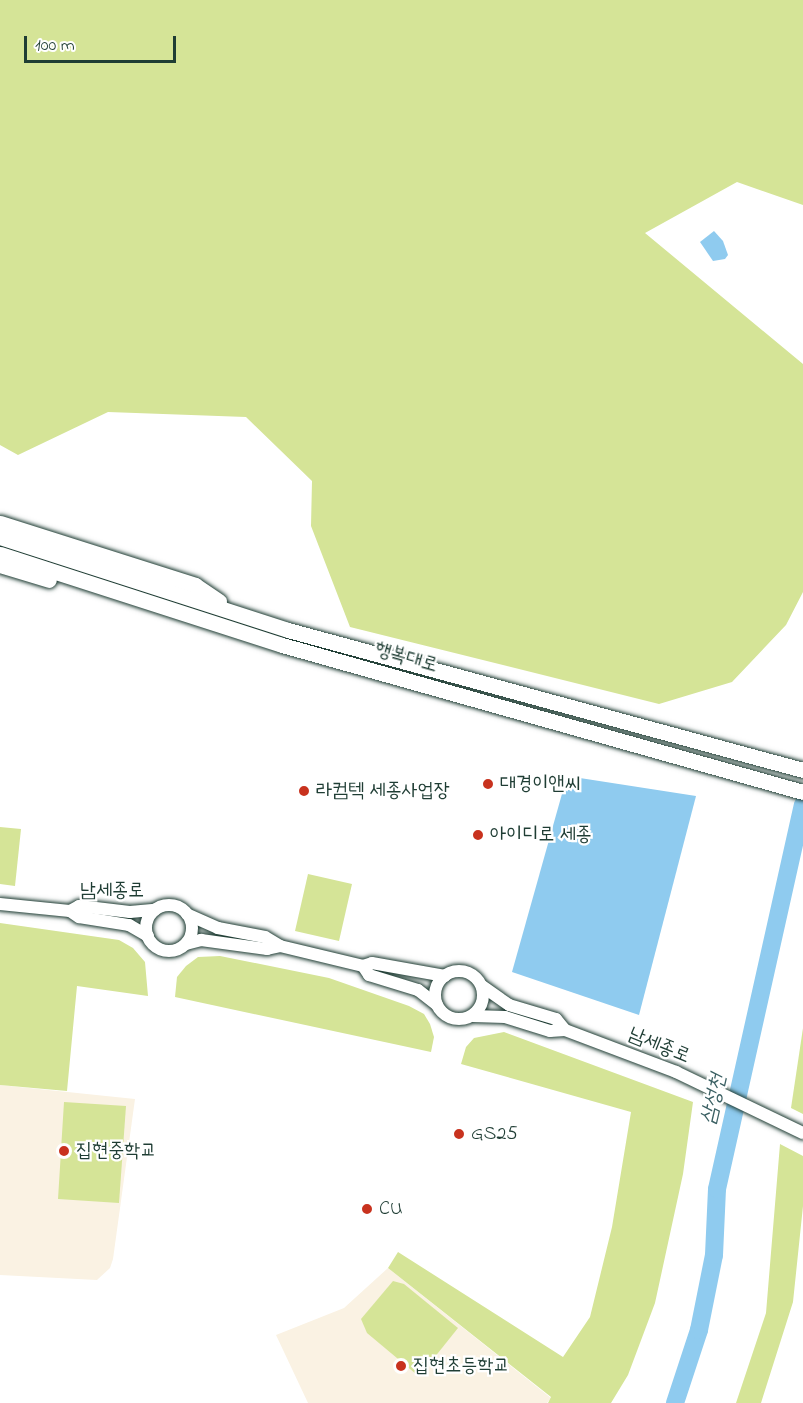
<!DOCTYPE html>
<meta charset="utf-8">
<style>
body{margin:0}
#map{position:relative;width:803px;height:1403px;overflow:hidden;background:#fff;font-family:"Indie Flower","Poor Story",sans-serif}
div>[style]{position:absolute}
.built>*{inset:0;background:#faf2e3}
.green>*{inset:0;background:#d5e497}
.water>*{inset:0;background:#8fcbef}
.river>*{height:18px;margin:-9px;padding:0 9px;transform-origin:9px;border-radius:9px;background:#8fcbef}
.roads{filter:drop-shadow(0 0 2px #1f3d34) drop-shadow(0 0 2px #1f3d34)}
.secondary>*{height:12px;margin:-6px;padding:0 6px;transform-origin:6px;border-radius:6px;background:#fff}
.secondary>.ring{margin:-6px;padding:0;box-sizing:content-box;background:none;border:12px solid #fff;border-radius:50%}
.highway>*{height:15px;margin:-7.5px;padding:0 7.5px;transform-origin:7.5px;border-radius:7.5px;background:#fff}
.dots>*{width:16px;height:16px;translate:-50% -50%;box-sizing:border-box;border:3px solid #fff;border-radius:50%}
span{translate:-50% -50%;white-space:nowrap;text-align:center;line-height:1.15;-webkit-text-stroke:4.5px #fff;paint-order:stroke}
.street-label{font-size:20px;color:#1f3d34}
.poi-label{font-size:20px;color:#1f3d34}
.left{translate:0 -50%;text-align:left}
.water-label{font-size:21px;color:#3b6063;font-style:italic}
.scale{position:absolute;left:24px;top:36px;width:152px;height:27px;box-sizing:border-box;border:3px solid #1f3d34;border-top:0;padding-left:8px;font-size:18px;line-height:21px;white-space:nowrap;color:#1f3d34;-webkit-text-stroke:4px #fff;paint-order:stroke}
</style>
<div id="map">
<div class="built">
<div style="clip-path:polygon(0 1085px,135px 1099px,113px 1259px,110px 1268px,97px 1280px,0 1275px)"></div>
<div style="clip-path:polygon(388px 1268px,551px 1398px,547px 1403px,308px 1403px,276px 1335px,344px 1308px)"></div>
</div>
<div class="green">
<div style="clip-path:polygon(0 0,803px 0,803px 205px,737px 182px,645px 233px,803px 364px,803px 592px,786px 625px,732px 682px,659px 704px,350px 627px,311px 526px,312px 481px,246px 417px,108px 412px,18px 455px,0 445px)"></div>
<div style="clip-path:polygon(0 827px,21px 829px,15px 886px,0 884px)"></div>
<div style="clip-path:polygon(308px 874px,352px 884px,339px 941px,295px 931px)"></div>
<div style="clip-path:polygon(0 923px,119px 940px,133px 948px,145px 962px,148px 996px,77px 986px,67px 1091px,0 1085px)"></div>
<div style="clip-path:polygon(220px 956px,329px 978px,409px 1006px,424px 1014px,430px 1024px,434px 1037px,431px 1052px,175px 997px,177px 977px,186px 966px,198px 957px)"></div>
<div style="clip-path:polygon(803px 1028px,803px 1114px,791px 1108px)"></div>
<div style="clip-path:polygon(504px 1032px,693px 1102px,683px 1174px,655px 1303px,628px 1375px,611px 1403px,548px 1403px,551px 1397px,388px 1268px,398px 1252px,563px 1357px,590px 1317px,612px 1227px,631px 1112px,461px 1064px,466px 1047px,474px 1038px)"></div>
<div style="clip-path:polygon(64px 1102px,126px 1106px,119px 1203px,58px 1199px)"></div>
<div style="clip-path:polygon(780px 1144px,803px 1156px,803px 1206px,793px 1302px,761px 1403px,736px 1403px,766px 1313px)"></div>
<div style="clip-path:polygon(393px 1281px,404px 1284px,458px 1328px,426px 1368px,416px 1374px,367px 1333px,361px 1319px)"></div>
</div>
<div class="water">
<div style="clip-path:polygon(714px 231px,723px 241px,728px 255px,725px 259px,713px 261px,700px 242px)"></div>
<div style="clip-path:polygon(567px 776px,696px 796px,639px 1015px,512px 972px)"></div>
</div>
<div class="river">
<div style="left:675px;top:1403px;width:77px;rotate:-71.8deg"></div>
<div style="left:699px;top:1330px;width:76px;rotate:-78.7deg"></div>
<div style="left:714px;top:1255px;width:66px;rotate:-87.4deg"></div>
<div style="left:717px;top:1189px;width:394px;rotate:-77.4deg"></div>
</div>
<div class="roads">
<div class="secondary">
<div style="left:0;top:904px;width:70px;rotate:5.7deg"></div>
<div style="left:70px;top:911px;width:11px;rotate:34deg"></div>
<div style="left:79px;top:917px;width:51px;rotate:9.1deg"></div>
<div style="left:129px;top:925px;width:22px;rotate:30deg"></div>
<div class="ring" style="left:146px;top:905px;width:34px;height:34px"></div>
<div style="left:70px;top:911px;width:10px;rotate:-29deg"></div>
<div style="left:79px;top:906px;width:51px;rotate:6.7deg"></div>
<div style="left:130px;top:912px;width:25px;rotate:-5deg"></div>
<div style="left:186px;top:944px;width:16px;rotate:-15deg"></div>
<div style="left:201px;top:940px;width:67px;rotate:7.8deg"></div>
<div style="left:267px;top:949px;width:13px;rotate:-13deg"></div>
<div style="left:280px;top:946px;width:17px;rotate:-149deg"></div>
<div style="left:265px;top:937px;width:48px;rotate:-169.2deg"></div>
<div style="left:218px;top:928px;width:34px;rotate:-156deg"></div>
<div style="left:280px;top:946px;width:85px;rotate:13.5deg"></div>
<div style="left:363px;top:966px;width:9px;rotate:-18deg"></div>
<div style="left:372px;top:963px;width:74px;rotate:10.1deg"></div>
<div style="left:363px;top:966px;width:11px;rotate:56deg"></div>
<div style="left:369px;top:975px;width:51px;rotate:17deg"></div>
<div style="left:418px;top:990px;width:24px;rotate:38deg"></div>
<div class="ring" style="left:435px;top:971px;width:36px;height:36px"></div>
<div style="left:482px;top:986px;width:33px;rotate:35deg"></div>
<div style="left:509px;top:1005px;width:49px;rotate:16.6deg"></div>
<div style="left:556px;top:1019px;width:14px;rotate:51deg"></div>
<div style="left:473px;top:1016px;width:32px;rotate:2deg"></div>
<div style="left:505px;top:1017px;width:47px;rotate:17.3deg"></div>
<div style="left:550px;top:1031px;width:15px;rotate:-4deg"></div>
<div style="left:565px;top:1030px;width:119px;rotate:20.7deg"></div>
<div style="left:676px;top:1072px;width:141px;rotate:25.7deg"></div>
</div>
<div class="highway">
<div style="left:0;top:523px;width:205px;rotate:17.6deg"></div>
<div style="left:195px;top:585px;width:29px;rotate:34deg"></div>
<div style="left:0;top:537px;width:303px;rotate:17.9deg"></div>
<div style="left:288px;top:630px;width:534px;rotate:15.21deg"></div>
<div style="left:0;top:554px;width:296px;rotate:17.9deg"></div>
<div style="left:282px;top:645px;width:541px;rotate:15.76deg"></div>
<div style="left:0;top:565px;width:51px;rotate:17deg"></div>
</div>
</div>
<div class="dots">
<div style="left:488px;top:784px;background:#c8321e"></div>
<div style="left:304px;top:791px;background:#c8321e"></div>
<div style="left:478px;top:835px;background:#c8321e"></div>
<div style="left:459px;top:1134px;background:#c8321e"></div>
<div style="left:64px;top:1151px;background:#c8321e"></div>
<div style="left:367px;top:1209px;background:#c8321e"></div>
<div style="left:401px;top:1366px;background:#c8321e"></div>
</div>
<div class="street-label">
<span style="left:406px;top:658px;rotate:16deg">행복대로</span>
<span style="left:112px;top:891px">남세종로</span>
<span style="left:659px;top:1046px;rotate:22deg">남세종로</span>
</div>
<div class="poi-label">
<span class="left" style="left:500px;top:784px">대경이앤씨</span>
<span class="left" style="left:316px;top:791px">라컴텍 세종사업장</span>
<span class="left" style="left:490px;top:835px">아이디로 세종</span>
<span class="left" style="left:471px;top:1134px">GS25</span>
<span class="left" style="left:76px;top:1151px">집현중학교</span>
<span class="left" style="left:379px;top:1209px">CU</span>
<span class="left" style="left:413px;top:1366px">집현초등학교</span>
</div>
<div class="water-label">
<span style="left:714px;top:1099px;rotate:-77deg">삼성천</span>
</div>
<div class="scale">100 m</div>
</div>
